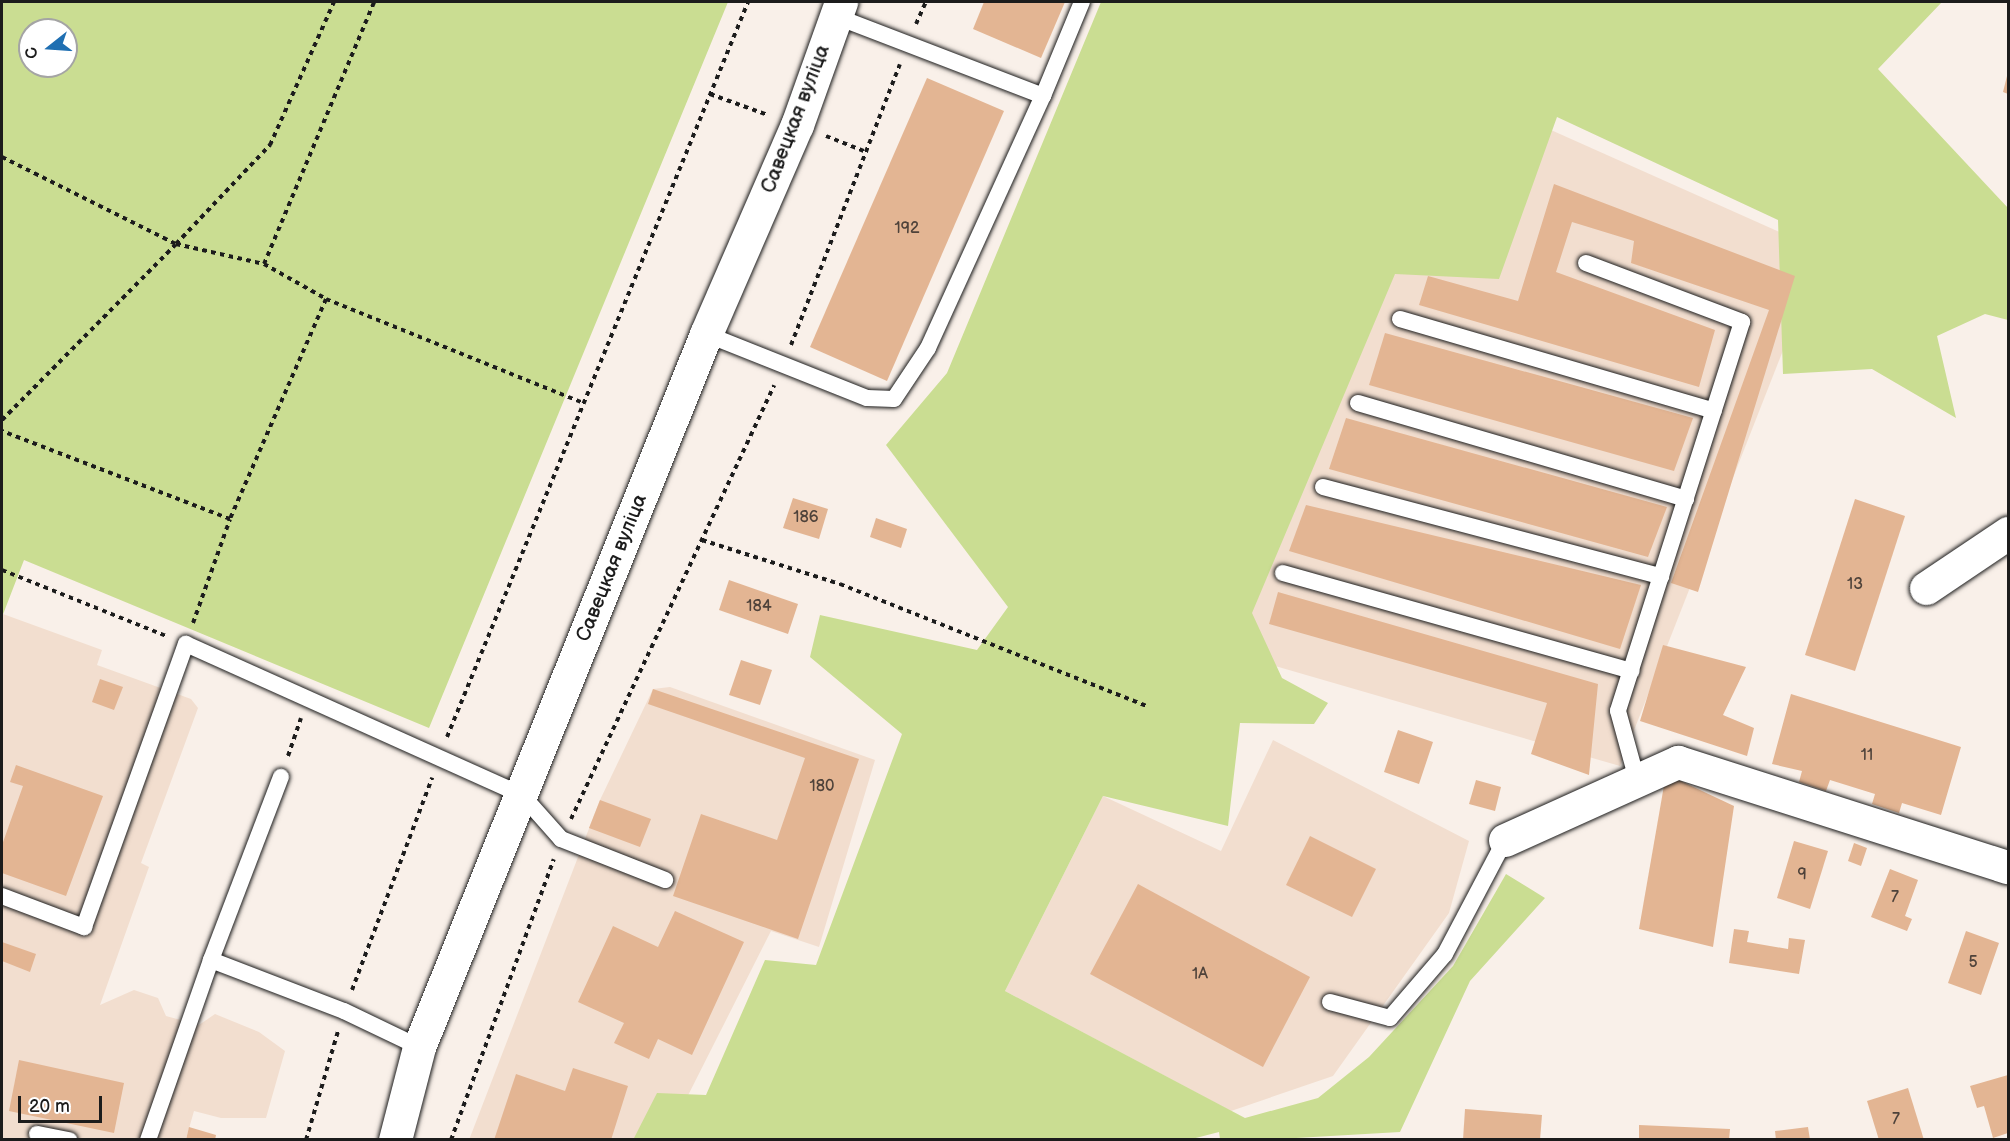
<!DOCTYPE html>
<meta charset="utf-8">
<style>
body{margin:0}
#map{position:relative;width:2010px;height:1141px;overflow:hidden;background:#f9f0e9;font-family:"Balsamiq Sans",sans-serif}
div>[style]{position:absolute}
.built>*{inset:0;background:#f2decf}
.green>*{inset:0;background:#cadd92}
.building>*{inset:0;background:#e3b593}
.path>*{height:4px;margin-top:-2px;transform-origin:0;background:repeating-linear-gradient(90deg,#1c1c1c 0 4.5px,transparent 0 9px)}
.roads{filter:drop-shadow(0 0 2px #1c1c1c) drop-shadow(0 0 2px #1c1c1c)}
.service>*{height:16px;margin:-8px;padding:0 8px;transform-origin:8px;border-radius:8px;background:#fff}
.minor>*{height:33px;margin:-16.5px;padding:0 16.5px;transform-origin:16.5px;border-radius:16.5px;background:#fff}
.tertiary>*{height:33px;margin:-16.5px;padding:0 16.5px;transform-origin:16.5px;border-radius:16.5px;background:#fff}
span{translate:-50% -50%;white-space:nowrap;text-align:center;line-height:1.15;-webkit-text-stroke:6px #fff;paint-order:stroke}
.number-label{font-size:16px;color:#4e423a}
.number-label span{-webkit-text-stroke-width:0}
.street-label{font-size:20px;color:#1c1c1c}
.frame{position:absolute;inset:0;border:3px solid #1c1c1c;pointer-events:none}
.north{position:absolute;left:18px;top:18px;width:60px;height:60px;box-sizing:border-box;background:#fff;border:2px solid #a4a4a4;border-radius:50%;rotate:253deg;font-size:16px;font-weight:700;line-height:24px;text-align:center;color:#1c1c1c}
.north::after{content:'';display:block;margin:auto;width:21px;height:27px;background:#1f6fb2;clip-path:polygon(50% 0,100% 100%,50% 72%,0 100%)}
.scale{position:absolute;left:18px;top:1096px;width:84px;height:27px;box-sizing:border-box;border:3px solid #1c1c1c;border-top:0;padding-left:8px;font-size:18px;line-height:21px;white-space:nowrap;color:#1c1c1c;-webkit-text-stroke:4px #fff;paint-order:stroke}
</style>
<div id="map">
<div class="built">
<div style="clip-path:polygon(1542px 126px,1822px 251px,1620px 766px,1220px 650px,1387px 228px)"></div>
<div style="clip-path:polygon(3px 614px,102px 650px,97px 665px,191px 699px,198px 708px,141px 863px,149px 867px,100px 1005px,134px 990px,158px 998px,166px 1016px,199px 1025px,215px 1014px,259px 1032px,285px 1051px,266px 1118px,221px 1118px,194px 1111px,186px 1139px,2px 1139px)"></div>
<div style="clip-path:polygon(670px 687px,875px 760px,819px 947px,771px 931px,666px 1139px,469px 1140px,600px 800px,653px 689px)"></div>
<div style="clip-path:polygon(1273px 740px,1469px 841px,1449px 913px,1333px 1076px,1231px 1111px,1005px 991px,1103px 796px,1221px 851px)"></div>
</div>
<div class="green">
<div style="clip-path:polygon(evenodd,2px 2px,728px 2px,429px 728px,24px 560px,2px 617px,2px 2px,30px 30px,66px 30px,66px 66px,30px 66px,30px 30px)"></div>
<div style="clip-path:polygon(1101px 2px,1942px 2px,1878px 69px,2008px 208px,2008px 320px,1985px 314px,1937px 336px,1956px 418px,1872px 369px,1783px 374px,1778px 220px,1557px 117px,1499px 279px,1395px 274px,1252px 613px,1282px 678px,1328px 703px,1314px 724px,1240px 723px,1228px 826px,1103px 796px,1005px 991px,1245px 1118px,1318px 1098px,1369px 1057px,1453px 966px,1506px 874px,1545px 898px,1470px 981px,1400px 1132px,1263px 1140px,1220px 1139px,1219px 1132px,1188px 1140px,633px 1140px,657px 1093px,706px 1095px,765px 960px,816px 965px,902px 734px,810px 657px,820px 615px,977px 650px,1008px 607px,886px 445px,947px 373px)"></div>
</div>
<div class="building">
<div style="clip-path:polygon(984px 2px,1065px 2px,1041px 58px,973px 29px)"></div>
<div style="clip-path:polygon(2008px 72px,2008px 94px,2003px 92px)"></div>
<div style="clip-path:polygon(927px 78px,1004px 111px,887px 381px,810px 347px)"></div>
<div style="clip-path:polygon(1554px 184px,1795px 276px,1698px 592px,1671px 583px,1769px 310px,1631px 263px,1634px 241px,1572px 222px,1556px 272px,1715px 330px,1699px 387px,1419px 305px,1428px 276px,1518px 301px)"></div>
<div style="clip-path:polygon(1385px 333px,1693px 418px,1674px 471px,1369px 385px)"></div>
<div style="clip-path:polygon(1346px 418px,1667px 507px,1648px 557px,1329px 469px)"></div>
<div style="clip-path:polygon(793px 498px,828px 509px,819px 539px,783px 528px)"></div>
<div style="clip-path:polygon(1855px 499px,1905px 516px,1855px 671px,1805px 655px)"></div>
<div style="clip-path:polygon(1306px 505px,1641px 585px,1620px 649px,1289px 551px)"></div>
<div style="clip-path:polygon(876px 518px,907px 529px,901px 548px,870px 537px)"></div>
<div style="clip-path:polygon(729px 580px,798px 604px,788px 634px,719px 610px)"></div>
<div style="clip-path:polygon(1278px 592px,1598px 684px,1589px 775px,1531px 754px,1547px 703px,1269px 624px)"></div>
<div style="clip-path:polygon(1663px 645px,1746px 667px,1723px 715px,1754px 728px,1747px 756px,1640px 721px)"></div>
<div style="clip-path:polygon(741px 660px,772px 670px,760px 705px,729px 695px)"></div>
<div style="clip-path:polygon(100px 679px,123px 687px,114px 710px,92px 702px)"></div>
<div style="clip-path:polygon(653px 689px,859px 759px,798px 939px,673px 896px,701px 814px,777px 840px,805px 758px,648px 704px)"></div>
<div style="clip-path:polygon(1791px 694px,1961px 747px,1941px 815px,1902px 803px,1899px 813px,1872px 804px,1875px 794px,1830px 780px,1826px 791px,1799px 782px,1802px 771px,1772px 764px)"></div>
<div style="clip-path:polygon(1398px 730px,1433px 742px,1419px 784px,1384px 772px)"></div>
<div style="clip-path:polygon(16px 765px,103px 796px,66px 896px,2px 873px,2px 845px,23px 786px,10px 782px)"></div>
<div style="clip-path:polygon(1666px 774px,1734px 806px,1713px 947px,1639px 929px)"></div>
<div style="clip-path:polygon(1476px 780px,1501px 787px,1495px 811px,1469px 804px)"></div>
<div style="clip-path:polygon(600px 800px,651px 819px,640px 847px,589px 828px)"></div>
<div style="clip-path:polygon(1310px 836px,1376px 869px,1352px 917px,1286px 885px)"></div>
<div style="clip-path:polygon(1794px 841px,1828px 851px,1810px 909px,1777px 898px)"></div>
<div style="clip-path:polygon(1854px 843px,1867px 848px,1861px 866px,1848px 861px)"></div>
<div style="clip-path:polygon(1890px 869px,1918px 880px,1905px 916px,1912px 919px,1907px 931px,1871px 917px)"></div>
<div style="clip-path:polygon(1138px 884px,1310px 977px,1263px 1067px,1090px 974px)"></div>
<div style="clip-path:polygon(675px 911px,744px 942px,692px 1055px,658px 1039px,649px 1059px,614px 1043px,624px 1023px,578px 1002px,613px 926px,658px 947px)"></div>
<div style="clip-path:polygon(1734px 929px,1749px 931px,1747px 942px,1788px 949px,1789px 938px,1805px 940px,1799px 974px,1729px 963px)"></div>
<div style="clip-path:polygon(1966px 931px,1999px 943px,1981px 995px,1948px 983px)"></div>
<div style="clip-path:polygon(2px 942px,36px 954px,30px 972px,2px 961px)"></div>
<div style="clip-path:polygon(19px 1060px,124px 1083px,114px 1133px,9px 1111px)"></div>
<div style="clip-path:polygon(573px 1068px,628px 1086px,611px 1140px,494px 1140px,516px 1074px,565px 1091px)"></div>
<div style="clip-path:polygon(2008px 1075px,2008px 1133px,1993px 1138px,1984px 1106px,1977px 1108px,1970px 1086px)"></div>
<div style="clip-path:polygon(1908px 1088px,1924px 1140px,1879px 1140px,1867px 1101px)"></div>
<div style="clip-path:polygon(1465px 1109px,1542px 1115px,1540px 1140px,1463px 1140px)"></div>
<div style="clip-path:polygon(1639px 1125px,1730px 1129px,1729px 1140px,1639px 1140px)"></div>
<div style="clip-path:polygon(189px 1127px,216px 1135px,215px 1140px,186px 1140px)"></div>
<div style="clip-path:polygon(1808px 1127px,1810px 1140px,1776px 1140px,1775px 1131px)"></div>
</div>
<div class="path">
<div style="left:916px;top:24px;width:24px;rotate:-66deg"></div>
<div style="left:710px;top:94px;width:62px;rotate:19.9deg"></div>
<div style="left:826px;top:136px;width:41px;rotate:21.5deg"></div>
<div style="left:2px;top:157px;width:195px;rotate:26.6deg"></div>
<div style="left:176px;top:244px;width:137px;rotate:-46.5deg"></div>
<div style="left:270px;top:145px;width:157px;rotate:-65.9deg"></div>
<div style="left:264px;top:264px;width:284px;rotate:-67.2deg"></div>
<div style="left:326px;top:299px;width:277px;rotate:22deg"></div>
<div style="left:791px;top:345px;width:301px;rotate:-68.8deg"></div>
<div style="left:2px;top:420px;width:247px;rotate:-45.3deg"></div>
<div style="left:176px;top:244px;width:90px;rotate:12.8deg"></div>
<div style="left:264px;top:264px;width:71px;rotate:29.4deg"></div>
<div style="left:326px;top:299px;width:240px;rotate:113.6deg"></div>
<div style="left:230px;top:519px;width:244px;rotate:-158.9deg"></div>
<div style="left:702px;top:540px;width:145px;rotate:17.7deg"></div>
<div style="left:840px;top:584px;width:329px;rotate:21.7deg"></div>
<div style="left:2px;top:570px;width:177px;rotate:21.9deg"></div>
<div style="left:193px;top:623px;width:110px;rotate:-70.4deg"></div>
<div style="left:447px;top:737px;width:794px;rotate:-67.73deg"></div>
<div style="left:288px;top:756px;width:40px;rotate:-71.1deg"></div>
<div style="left:571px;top:819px;width:479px;rotate:-64.9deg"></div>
<div style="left:352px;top:990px;width:227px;rotate:-69.3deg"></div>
<div style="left:306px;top:1140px;width:114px;rotate:-73.6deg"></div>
<div style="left:451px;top:1140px;width:299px;rotate:-69.9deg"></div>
</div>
<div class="roads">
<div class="service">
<div style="left:835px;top:16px;width:223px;rotate:21deg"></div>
<div style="left:1043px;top:96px;width:102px;rotate:-67.5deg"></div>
<div style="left:1586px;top:263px;width:167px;rotate:20.7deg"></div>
<div style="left:1742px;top:322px;width:408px;rotate:107.7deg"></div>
<div style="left:1618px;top:711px;width:72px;rotate:74.6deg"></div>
<div style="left:1400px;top:319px;width:327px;rotate:16.3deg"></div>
<div style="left:706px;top:334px;width:173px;rotate:21.7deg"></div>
<div style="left:867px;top:398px;width:27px;rotate:2deg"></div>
<div style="left:894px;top:399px;width:61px;rotate:-56.3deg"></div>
<div style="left:928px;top:348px;width:277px;rotate:-65.5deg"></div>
<div style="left:1358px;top:403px;width:342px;rotate:16.3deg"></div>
<div style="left:1323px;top:487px;width:350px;rotate:14.8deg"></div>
<div style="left:1283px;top:573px;width:362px;rotate:15.7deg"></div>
<div style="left:2px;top:896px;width:88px;rotate:20.7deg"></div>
<div style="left:84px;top:927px;width:301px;rotate:-70.2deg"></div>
<div style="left:186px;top:644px;width:368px;rotate:24.2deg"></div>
<div style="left:522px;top:795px;width:59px;rotate:48.4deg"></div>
<div style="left:561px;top:839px;width:112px;rotate:21.5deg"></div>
<div style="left:211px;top:960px;width:142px;rotate:21deg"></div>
<div style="left:344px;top:1011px;width:83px;rotate:25.6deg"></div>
<div style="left:1330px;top:1002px;width:62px;rotate:14.9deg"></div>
<div style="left:1390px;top:1018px;width:84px;rotate:-49.3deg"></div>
<div style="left:1445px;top:954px;width:129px;rotate:-62.2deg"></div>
<div style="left:37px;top:1134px;width:33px;rotate:11deg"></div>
<div style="left:148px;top:1140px;width:191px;rotate:-70.7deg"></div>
<div style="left:211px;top:960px;width:196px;rotate:-69.1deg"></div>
</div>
<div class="minor">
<div style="left:1926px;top:588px;width:99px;rotate:-33.9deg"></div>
<div style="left:1505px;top:840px;width:190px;rotate:-24.3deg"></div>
<div style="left:1678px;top:762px;width:346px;rotate:17.7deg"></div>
</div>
<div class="tertiary">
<div style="left:395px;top:1140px;width:96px;rotate:-75.5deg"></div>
<div style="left:419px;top:1047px;width:769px;rotate:-68.07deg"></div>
<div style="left:706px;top:334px;width:228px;rotate:-66.5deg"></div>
<div style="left:797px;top:125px;width:131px;rotate:-70.3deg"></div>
</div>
</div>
<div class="number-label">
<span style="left:907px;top:229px">192</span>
<span style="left:806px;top:518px">186</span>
<span style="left:1855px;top:585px">13</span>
<span style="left:759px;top:607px">184</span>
<span style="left:1867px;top:756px">11</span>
<span style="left:822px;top:787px">180</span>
<span style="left:1802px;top:875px">9</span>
<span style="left:1895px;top:898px">7</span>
<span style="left:1973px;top:963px">5</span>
<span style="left:1200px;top:975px">1А</span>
<span style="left:1896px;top:1120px">7</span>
</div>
<div class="street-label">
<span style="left:796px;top:119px;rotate:-69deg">Савецкая вуліца</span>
<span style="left:612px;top:568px;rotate:-68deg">Савецкая вуліца</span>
</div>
<div class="frame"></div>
<div class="north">С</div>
<div class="scale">20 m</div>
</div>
